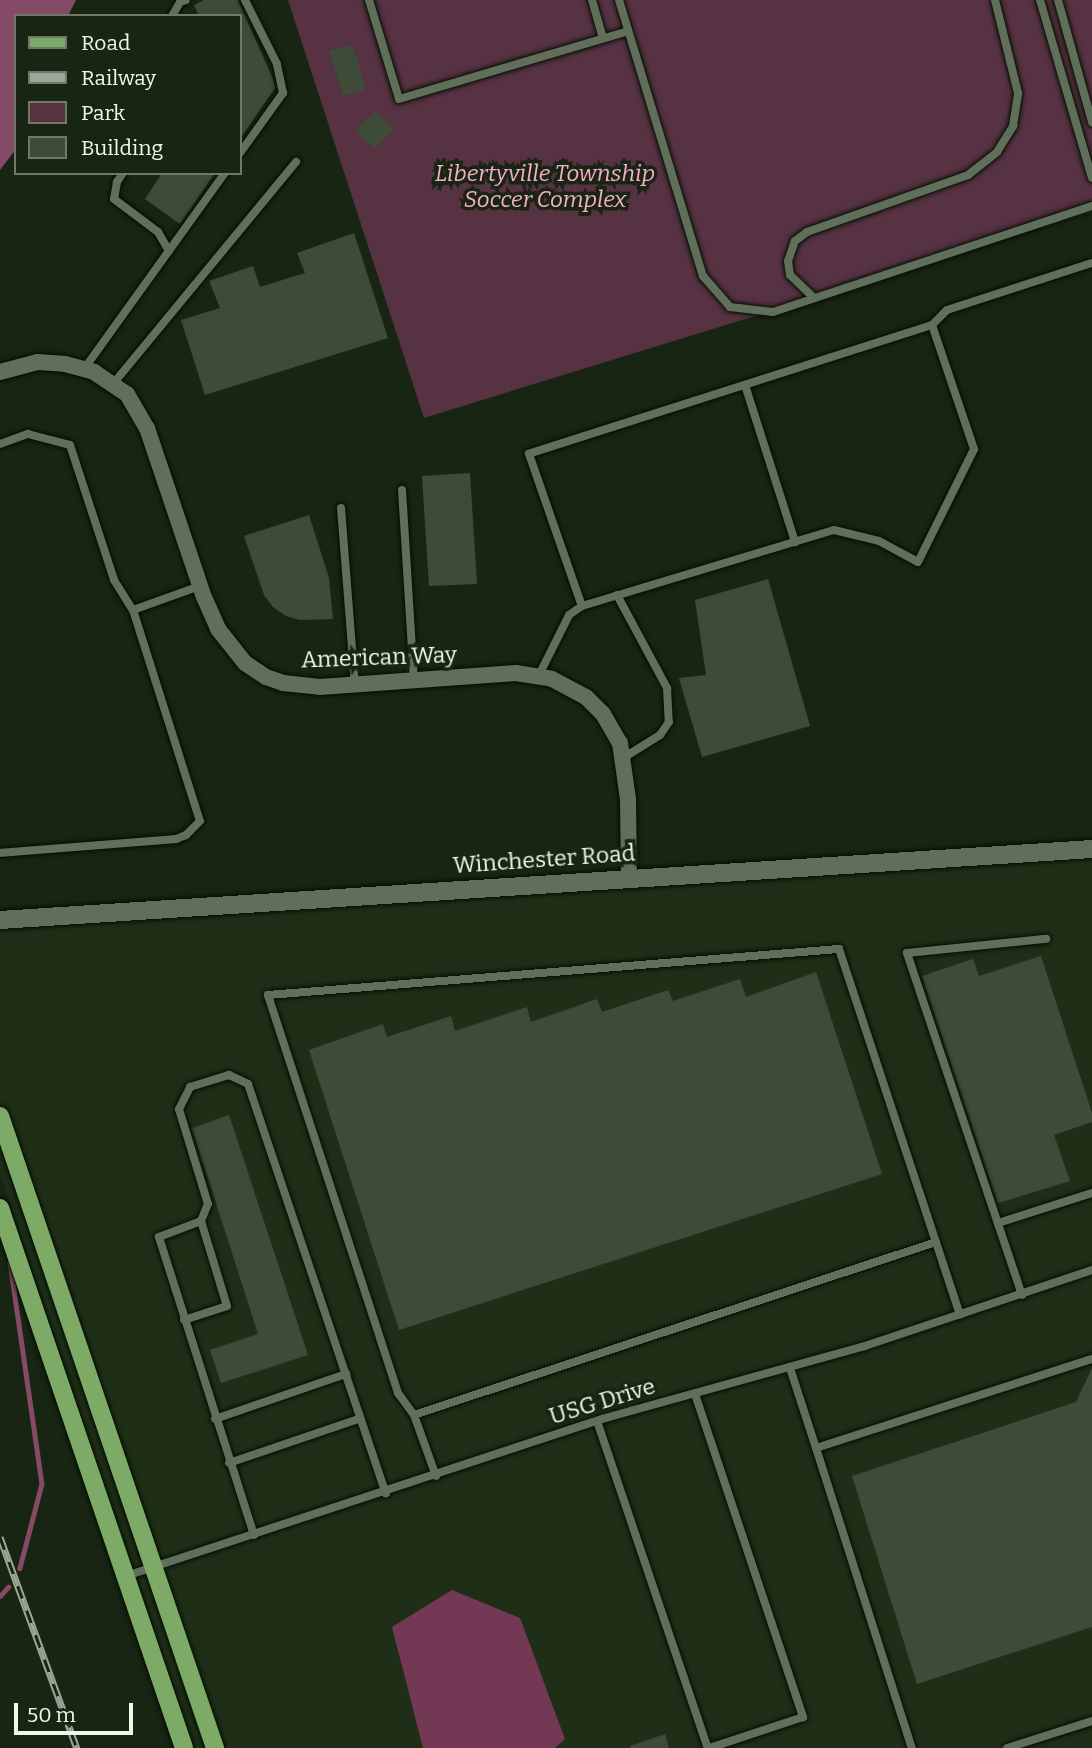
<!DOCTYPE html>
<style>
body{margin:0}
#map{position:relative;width:1092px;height:1748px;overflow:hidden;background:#192513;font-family:Bitter,serif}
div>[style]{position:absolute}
.built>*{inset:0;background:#1f2f17}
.green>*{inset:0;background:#563242}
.forest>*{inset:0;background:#723854}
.water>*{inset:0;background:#854a66}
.stream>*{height:4.5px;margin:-2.25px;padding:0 2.25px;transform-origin:2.25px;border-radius:2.25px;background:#854a66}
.building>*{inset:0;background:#3e4b38}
.roads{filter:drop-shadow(0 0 2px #040e01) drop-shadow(0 0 2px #040e01)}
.lane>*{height:8px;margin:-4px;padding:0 4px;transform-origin:4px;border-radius:4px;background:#606f5a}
.street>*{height:16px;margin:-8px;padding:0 8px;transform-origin:8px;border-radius:8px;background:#606f5a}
.secondary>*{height:18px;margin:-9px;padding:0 9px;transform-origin:9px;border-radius:9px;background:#606f5a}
.primary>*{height:18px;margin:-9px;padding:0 9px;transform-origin:9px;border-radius:9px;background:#7daa67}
.rail>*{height:7px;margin-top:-3.5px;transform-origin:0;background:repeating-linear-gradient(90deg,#192513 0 13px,#9da698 0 26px);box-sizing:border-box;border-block:2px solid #9da698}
span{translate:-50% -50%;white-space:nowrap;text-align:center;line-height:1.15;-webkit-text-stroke:7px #192513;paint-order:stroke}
.park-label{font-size:23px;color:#f5accc;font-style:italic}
.street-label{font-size:23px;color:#f0f8ec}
.legend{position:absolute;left:14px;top:14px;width:228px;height:161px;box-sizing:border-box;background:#192513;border:2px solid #6f796a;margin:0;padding:9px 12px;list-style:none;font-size:21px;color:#f0f8ec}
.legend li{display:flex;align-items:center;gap:14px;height:35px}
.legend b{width:35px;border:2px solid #6f796a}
.scale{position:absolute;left:14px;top:1703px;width:119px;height:32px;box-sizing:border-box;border:4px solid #f0f8ec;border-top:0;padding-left:9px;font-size:21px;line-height:24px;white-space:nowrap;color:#f0f8ec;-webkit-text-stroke:5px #192513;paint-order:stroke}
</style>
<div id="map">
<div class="built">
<div style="clip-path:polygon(1092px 849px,1092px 1748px,192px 1748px,0 1173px,0 920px)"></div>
</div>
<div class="green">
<div style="clip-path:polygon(288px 0,1092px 0,1092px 212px,424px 418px)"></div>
</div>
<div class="forest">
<div style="clip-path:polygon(452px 1590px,520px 1618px,565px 1739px,555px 1748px,423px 1748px,392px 1627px)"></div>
</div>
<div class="water">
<div style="clip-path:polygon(0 0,76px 0,68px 16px,16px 16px,16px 149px,0 170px)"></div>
</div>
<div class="stream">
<div style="left:10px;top:1262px;width:224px;rotate:81.8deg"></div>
<div style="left:42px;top:1484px;width:87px;rotate:104.7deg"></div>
<div style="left:0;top:1596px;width:12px;rotate:-48deg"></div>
</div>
<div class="building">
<div style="clip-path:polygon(204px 0,238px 0,273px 79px,275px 88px,240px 139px,240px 16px,199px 16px,194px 5px)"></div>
<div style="clip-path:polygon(353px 45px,366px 90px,343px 96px,329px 51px)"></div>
<div style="clip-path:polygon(375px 111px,394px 129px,374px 149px,355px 131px)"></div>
<div style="clip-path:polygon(162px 173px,215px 173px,180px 224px,145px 199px)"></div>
<div style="clip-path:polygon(354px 233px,388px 338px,205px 395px,181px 320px,220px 308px,209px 281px,253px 266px,260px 287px,305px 273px,297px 253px)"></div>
<div style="clip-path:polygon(470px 473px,477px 584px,429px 586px,422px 476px)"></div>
<div style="clip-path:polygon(309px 515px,329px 578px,333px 619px,300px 620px,286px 616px,273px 607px,264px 595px,244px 536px)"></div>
<div style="clip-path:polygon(768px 579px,810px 726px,702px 757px,679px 678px,706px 675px,695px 600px)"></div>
<div style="clip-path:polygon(1041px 956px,1092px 1113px,1092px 1122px,1054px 1135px,1070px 1181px,998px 1203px,922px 976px,973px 959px,979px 976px)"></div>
<div style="clip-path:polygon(816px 972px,882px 1174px,399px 1330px,309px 1050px,383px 1024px,387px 1037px,451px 1016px,455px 1031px,527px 1007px,531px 1022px,597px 999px,602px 1012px,668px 990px,673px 1001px,740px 979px,746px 997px)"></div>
<div style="clip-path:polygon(229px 1115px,308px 1355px,221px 1383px,210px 1350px,258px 1334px,192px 1128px)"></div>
<div style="clip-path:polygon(1092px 1368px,1092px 1627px,917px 1684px,852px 1476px,1076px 1402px)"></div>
<div style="clip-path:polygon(665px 1734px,669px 1748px,631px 1748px,630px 1746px)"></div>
</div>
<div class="roads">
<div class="lane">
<div style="left:369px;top:0;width:103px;rotate:73.1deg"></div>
<div style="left:399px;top:99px;width:239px;rotate:-16.5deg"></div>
<div style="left:592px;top:0;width:40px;rotate:74deg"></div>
<div style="left:619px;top:0;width:288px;rotate:73.1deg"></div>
<div style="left:703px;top:276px;width:41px;rotate:48.9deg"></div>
<div style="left:730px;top:307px;width:43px;rotate:6.6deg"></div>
<div style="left:773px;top:312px;width:336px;rotate:-18.4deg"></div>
<div style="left:1040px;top:0;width:185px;rotate:73.7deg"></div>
<div style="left:1058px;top:0;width:127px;rotate:74.4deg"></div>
<div style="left:172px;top:16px;width:16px;rotate:-60deg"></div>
<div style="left:180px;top:2px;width:6px;rotate:-18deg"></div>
<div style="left:240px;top:153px;width:74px;rotate:-54.4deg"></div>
<div style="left:283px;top:93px;width:30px;rotate:-102deg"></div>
<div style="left:277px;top:64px;width:72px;rotate:-116.6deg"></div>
<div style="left:123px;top:173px;width:11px;rotate:124deg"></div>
<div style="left:117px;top:182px;width:17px;rotate:100deg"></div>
<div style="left:114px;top:199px;width:55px;rotate:36.9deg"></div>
<div style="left:158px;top:232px;width:22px;rotate:60deg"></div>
<div style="left:814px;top:298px;width:33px;rotate:-136deg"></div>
<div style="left:790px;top:275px;width:14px;rotate:-98deg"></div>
<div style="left:788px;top:261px;width:21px;rotate:-71deg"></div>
<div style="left:795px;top:241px;width:15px;rotate:-37deg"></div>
<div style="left:807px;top:232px;width:171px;rotate:-19.5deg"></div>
<div style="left:968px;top:175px;width:37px;rotate:-38deg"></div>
<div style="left:997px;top:152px;width:31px;rotate:-58deg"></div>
<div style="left:1013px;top:126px;width:33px;rotate:-81deg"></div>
<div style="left:1018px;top:93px;width:96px;rotate:-103.9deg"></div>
<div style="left:932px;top:325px;width:21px;rotate:-45deg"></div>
<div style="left:947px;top:310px;width:152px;rotate:-18deg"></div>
<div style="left:84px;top:369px;width:241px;rotate:-54.3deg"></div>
<div style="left:113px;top:384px;width:288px;rotate:-50.5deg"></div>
<div style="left:745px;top:385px;width:165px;rotate:72.3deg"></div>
<div style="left:0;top:444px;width:30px;rotate:-20deg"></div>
<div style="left:28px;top:434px;width:43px;rotate:14.7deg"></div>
<div style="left:70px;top:445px;width:142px;rotate:71.9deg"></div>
<div style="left:114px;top:580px;width:36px;rotate:58deg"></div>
<div style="left:133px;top:610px;width:221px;rotate:72.4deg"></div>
<div style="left:200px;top:821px;width:20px;rotate:135deg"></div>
<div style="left:186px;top:835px;width:11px;rotate:158deg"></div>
<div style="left:176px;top:839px;width:177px;rotate:175.5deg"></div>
<div style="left:402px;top:490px;width:190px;rotate:86.4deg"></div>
<div style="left:341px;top:508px;width:177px;rotate:85.5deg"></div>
<div style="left:617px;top:595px;width:106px;rotate:61.7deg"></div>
<div style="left:667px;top:688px;width:34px;rotate:87deg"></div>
<div style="left:669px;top:722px;width:16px;rotate:125deg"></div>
<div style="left:660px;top:735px;width:44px;rotate:148.1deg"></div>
<div style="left:133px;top:610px;width:71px;rotate:-19.7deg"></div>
<div style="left:539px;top:675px;width:67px;rotate:-63.4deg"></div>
<div style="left:569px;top:615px;width:16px;rotate:-35deg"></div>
<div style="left:582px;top:606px;width:263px;rotate:-16.8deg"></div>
<div style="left:834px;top:530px;width:46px;rotate:13.7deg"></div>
<div style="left:879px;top:541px;width:44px;rotate:28.3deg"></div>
<div style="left:918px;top:562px;width:126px;rotate:-63.6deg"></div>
<div style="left:974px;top:449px;width:131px;rotate:-108.7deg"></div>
<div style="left:932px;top:325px;width:423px;rotate:162.3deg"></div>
<div style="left:529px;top:454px;width:161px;rotate:70.8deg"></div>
<div style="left:998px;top:1223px;width:99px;rotate:-17.7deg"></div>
<div style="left:1022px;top:1295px;width:361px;rotate:-108.6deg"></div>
<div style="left:907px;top:953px;width:140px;rotate:-5.8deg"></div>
<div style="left:184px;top:1320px;width:45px;rotate:-18deg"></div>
<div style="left:227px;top:1306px;width:89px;rotate:-107deg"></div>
<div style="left:790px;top:1368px;width:84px;rotate:72deg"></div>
<div style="left:816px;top:1448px;width:290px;rotate:-17.9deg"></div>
<div style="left:695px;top:1394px;width:341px;rotate:71.5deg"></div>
<div style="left:803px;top:1717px;width:99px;rotate:161.7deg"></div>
<div style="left:414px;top:1415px;width:550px;rotate:-18.34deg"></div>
<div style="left:215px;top:1419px;width:139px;rotate:-19deg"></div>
<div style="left:597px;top:1421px;width:345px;rotate:71.3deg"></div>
<div style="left:816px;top:1448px;width:315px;rotate:72.3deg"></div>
<div style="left:229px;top:1463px;width:139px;rotate:-18.8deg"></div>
<div style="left:436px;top:1476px;width:65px;rotate:-109.8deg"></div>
<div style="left:414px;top:1415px;width:27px;rotate:-126deg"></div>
<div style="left:398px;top:1393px;width:419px;rotate:-108.1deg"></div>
<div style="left:268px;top:995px;width:573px;rotate:-4.61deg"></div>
<div style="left:839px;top:949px;width:385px;rotate:71.7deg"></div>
<div style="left:254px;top:1535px;width:313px;rotate:-107.7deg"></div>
<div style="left:159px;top:1237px;width:45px;rotate:-20.9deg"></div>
<div style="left:201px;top:1221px;width:18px;rotate:-68deg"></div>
<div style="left:208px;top:1204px;width:99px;rotate:-107deg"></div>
<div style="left:179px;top:1109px;width:25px;rotate:-63deg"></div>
<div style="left:190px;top:1087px;width:41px;rotate:-17.1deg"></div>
<div style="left:229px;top:1075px;width:21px;rotate:25deg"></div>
<div style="left:248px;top:1084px;width:432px;rotate:71.4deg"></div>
<div style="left:126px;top:1576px;width:504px;rotate:-18.26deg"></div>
<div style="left:605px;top:1418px;width:270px;rotate:-15.5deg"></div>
<div style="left:865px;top:1346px;width:239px;rotate:-18.5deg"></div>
<div style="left:1007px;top:1748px;width:89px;rotate:-17.6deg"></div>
</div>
<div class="street">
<div style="left:0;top:372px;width:39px;rotate:-15deg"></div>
<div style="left:38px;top:362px;width:27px;rotate:4deg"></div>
<div style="left:65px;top:364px;width:30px;rotate:15deg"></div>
<div style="left:94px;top:372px;width:40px;rotate:34deg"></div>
<div style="left:127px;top:394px;width:39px;rotate:60deg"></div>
<div style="left:147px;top:428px;width:178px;rotate:71.4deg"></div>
<div style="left:204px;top:597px;width:35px;rotate:66deg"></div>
<div style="left:218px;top:629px;width:43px;rotate:51.5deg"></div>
<div style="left:245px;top:663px;width:25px;rotate:34deg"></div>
<div style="left:266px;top:677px;width:18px;rotate:19deg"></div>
<div style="left:283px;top:683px;width:37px;rotate:6deg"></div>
<div style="left:320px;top:687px;width:196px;rotate:-4.1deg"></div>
<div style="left:516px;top:673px;width:36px;rotate:9deg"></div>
<div style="left:552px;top:679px;width:38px;rotate:28deg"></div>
<div style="left:586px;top:697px;width:24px;rotate:45deg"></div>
<div style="left:603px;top:714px;width:34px;rotate:60deg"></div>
<div style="left:620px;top:743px;width:57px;rotate:81.9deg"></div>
<div style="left:628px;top:799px;width:78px;rotate:89.3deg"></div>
</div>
<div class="secondary">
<div style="left:0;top:920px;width:1094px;rotate:-3.72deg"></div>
</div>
<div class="primary">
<div style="left:0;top:1116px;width:668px;rotate:71.21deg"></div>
<div style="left:0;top:1208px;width:570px;rotate:71.18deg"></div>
</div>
</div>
<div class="rail">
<div style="left:0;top:1537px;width:225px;rotate:70deg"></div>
</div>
<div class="park-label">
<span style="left:545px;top:186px">Libertyville Township<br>Soccer Complex</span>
</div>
<div class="street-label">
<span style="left:379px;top:657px;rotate:-2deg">American Way</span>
<span style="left:544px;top:859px;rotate:-4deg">Winchester Road</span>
<span style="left:602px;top:1401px;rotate:-17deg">USG Drive</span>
</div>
<ul class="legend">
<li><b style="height:9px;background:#7daa67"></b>Road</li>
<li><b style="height:9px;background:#9da698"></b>Railway</li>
<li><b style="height:19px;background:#563242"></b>Park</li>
<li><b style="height:19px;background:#3e4b38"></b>Building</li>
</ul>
<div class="scale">50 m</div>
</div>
